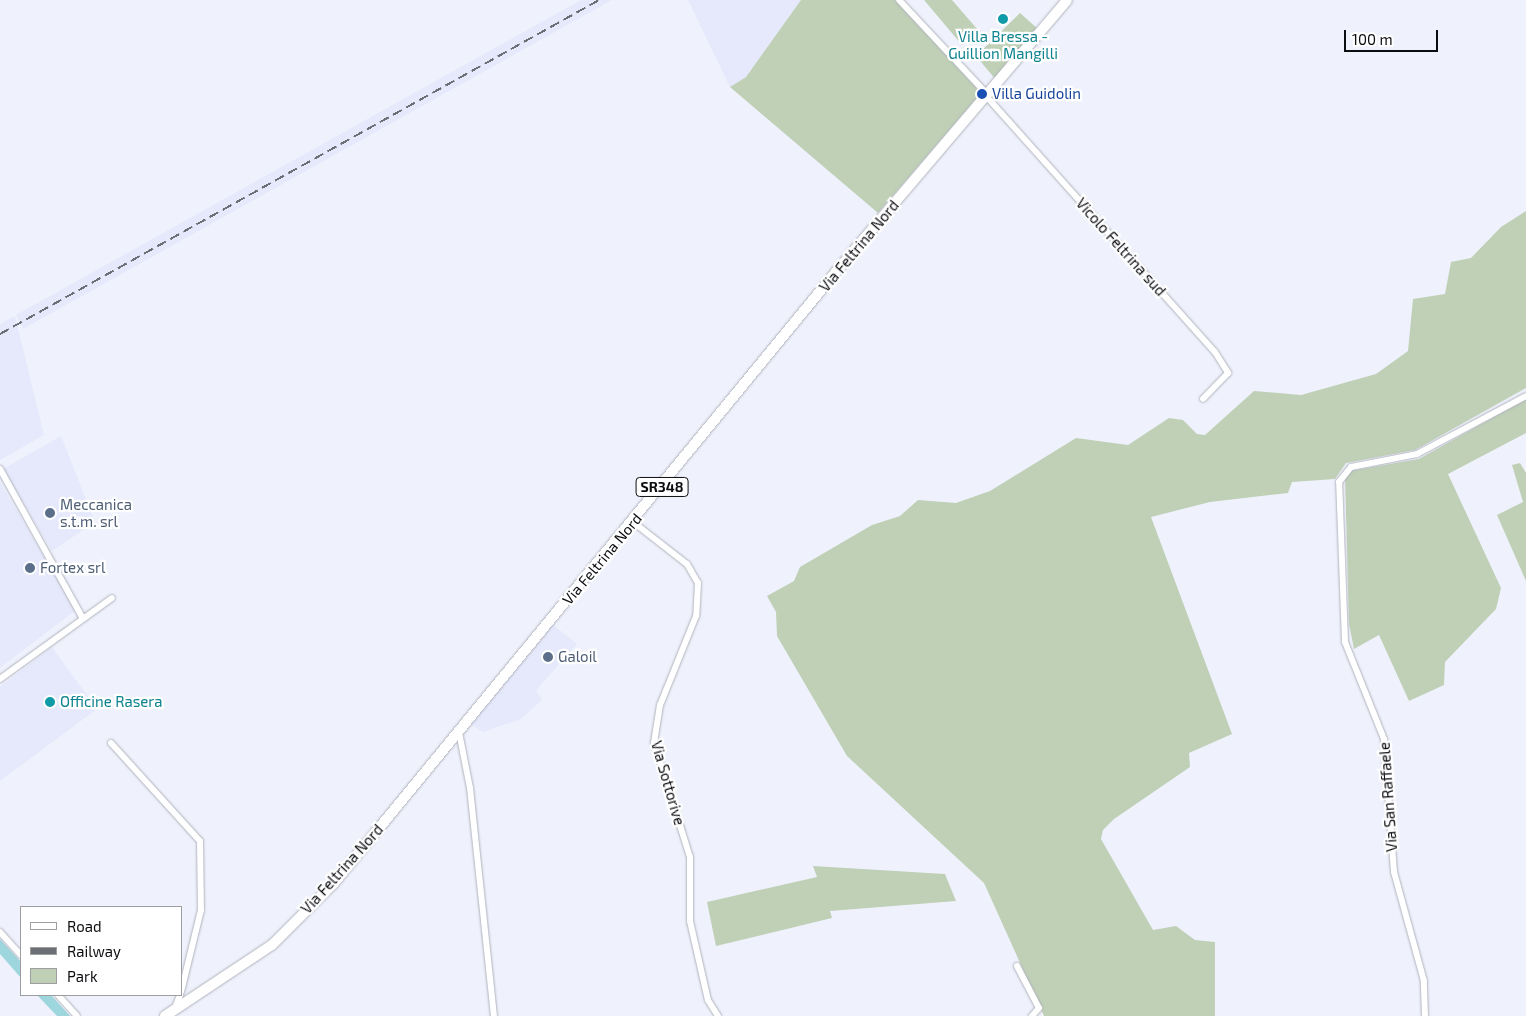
<!DOCTYPE html>
<style>
body{margin:0}
#map{position:relative;width:1526px;height:1016px;overflow:hidden;background:#eff2fc;font-family:"Exo 2",sans-serif}
div>[style]{position:absolute}
.built>*{inset:0;background:#e5e9fb}
.green>*{inset:0;background:#bfd0b7}
.water>*{inset:0;background:#9ed6dd}
.roads{filter:drop-shadow(0 0 1px #b0b2bc) drop-shadow(0 0 1px #b0b2bc)}
.street>*{height:6px;margin:-3px;padding:0 3px;transform-origin:3px;border-radius:3px;background:#fff}
.primary>*{height:10px;margin:-5px;padding:0 5px;transform-origin:5px;border-radius:5px;background:#fff}
.rail>*{height:2px;margin-top:-1px;transform-origin:0;background:repeating-linear-gradient(90deg,#6d6f76 0 10px,transparent 0 15px)}
.dots>*{width:14px;height:14px;translate:-50% -50%;box-sizing:border-box;border:2px solid #fff;border-radius:50%}
span{translate:-50% -50%;white-space:nowrap;text-align:center;line-height:1.15;-webkit-text-stroke:4.5px #fff;paint-order:stroke}
.shield-label span{padding:1px 4px;background:#fff;border:1px solid;border-radius:4px;-webkit-text-stroke-width:0}
.shield-label{font-size:14px;color:#0c0d11;font-weight:700}
.culture-label{font-size:15px;color:#0d838f}
.left{translate:0 -50%;text-align:left}
.transit-label{font-size:15px;color:#164399}
.street-label{font-size:15px;color:#0c0d11}
.service-label{font-size:15px;color:#4e5e75}
.legend{position:absolute;left:20px;top:906px;width:162px;height:90px;box-sizing:border-box;background:#fff;border:1px solid #9e9ea0;margin:0;padding:6px 9px;list-style:none;font-size:15px;color:#0c0d11}
.legend li{display:flex;align-items:center;gap:10px;height:25px}
.legend b{width:25px;border:1px solid #9e9ea0}
.scale{position:absolute;left:1344px;top:30px;width:94px;height:22px;box-sizing:border-box;border:2px solid #0c0d11;border-top:0;padding-left:6px;font-size:15px;line-height:18px;white-space:nowrap;color:#0c0d11;-webkit-text-stroke:4px #fff;paint-order:stroke}
</style>
<div id="map">
<div class="built">
<div style="clip-path:polygon(581px 0,612px 0,23px 329px,16px 315px)"></div>
<div style="clip-path:polygon(688px 0,801px 0,746px 77px,730px 87px)"></div>
<div style="clip-path:polygon(15px 316px,44px 435px,0 460px,0 324px)"></div>
<div style="clip-path:polygon(61px 436px,95px 522px,52px 551px,3px 469px)"></div>
<div style="clip-path:polygon(0 482px,76px 610px,0 668px)"></div>
<div style="clip-path:polygon(552px 624px,577px 644px,536px 690px,542px 700px,521px 719px,483px 732px,468px 723px)"></div>
<div style="clip-path:polygon(52px 647px,97px 709px,0 781px,0 687px)"></div>
</div>
<div class="green">
<div style="clip-path:polygon(801px 0,895px 0,981px 93px,878px 213px,730px 87px,746px 77px)"></div>
<div style="clip-path:polygon(924px 0,952px 0,978px 30px,962px 45px)"></div>
<div style="clip-path:polygon(1020px 13px,1038px 29px,996px 80px,976px 56px)"></div>
<div style="clip-path:polygon(1526px 211px,1526px 388px,1415px 450px,1346px 463px,1335px 479px,1292px 482px,1288px 493px,1210px 502px,1151px 517px,1232px 734px,1189px 753px,1190px 767px,1114px 819px,1103px 830px,1101px 839px,1153px 930px,1176px 926px,1195px 940px,1215px 942px,1215px 1016px,1044px 1016px,984px 883px,847px 756px,777px 636px,776px 612px,767px 596px,794px 581px,800px 567px,872px 525px,900px 516px,918px 500px,956px 503px,990px 491px,1076px 438px,1128px 445px,1169px 418px,1183px 420px,1197px 434px,1205px 435px,1254px 391px,1301px 395px,1376px 374px,1408px 351px,1413px 299px,1445px 294px,1451px 262px,1471px 258px,1501px 227px)"></div>
<div style="clip-path:polygon(1526px 399px,1526px 433px,1448px 474px,1501px 588px,1496px 609px,1445px 662px,1444px 685px,1409px 701px,1379px 635px,1354px 649px,1349px 624px,1345px 477px,1350px 471px,1419px 459px)"></div>
<div style="clip-path:polygon(1520px 463px,1526px 473px,1526px 581px,1497px 515px,1523px 502px,1512px 465px)"></div>
<div style="clip-path:polygon(813px 866px,945px 874px,956px 901px,830px 911px,832px 918px,716px 946px,707px 902px,817px 877px)"></div>
</div>
<div class="water">
<div style="clip-path:polygon(0 939px,21px 962px,21px 978px,0 954px)"></div>
<div style="clip-path:polygon(37px 995px,51px 995px,70px 1016px,57px 1016px)"></div>
</div>
<div class="roads">
<div class="street">
<div style="left:899px;top:0;width:130px;rotate:46.9deg"></div>
<div style="left:986px;top:96px;width:343px;rotate:48.2deg"></div>
<div style="left:1215px;top:352px;width:25px;rotate:58deg"></div>
<div style="left:1228px;top:373px;width:36px;rotate:134deg"></div>
<div style="left:0;top:469px;width:171px;rotate:61deg"></div>
<div style="left:633px;top:522px;width:68px;rotate:37.9deg"></div>
<div style="left:687px;top:564px;width:22px;rotate:60deg"></div>
<div style="left:698px;top:583px;width:33px;rotate:93deg"></div>
<div style="left:696px;top:616px;width:96px;rotate:112deg"></div>
<div style="left:660px;top:705px;width:38px;rotate:99deg"></div>
<div style="left:654px;top:743px;width:120px;rotate:72.5deg"></div>
<div style="left:690px;top:857px;width:64px;rotate:90deg"></div>
<div style="left:690px;top:921px;width:81px;rotate:77.2deg"></div>
<div style="left:708px;top:1000px;width:19px;rotate:58deg"></div>
<div style="left:0;top:679px;width:138px;rotate:-35.9deg"></div>
<div style="left:459px;top:732px;width:57px;rotate:78.9deg"></div>
<div style="left:470px;top:788px;width:229px;rotate:84deg"></div>
<div style="left:111px;top:743px;width:132px;rotate:47.8deg"></div>
<div style="left:200px;top:841px;width:69px;rotate:89.2deg"></div>
<div style="left:201px;top:910px;width:84px;rotate:103.7deg"></div>
<div style="left:0;top:932px;width:31px;rotate:48deg"></div>
<div style="left:1017px;top:966px;width:47px;rotate:62.4deg"></div>
<div style="left:1039px;top:1008px;width:11px;rotate:131deg"></div>
<div style="left:58px;top:995px;width:28px;rotate:48deg"></div>
<div style="left:174px;top:1010px;width:16px;rotate:-68deg"></div>
<div style="left:1425px;top:1016px;width:35px;rotate:-92deg"></div>
<div style="left:1424px;top:981px;width:113px;rotate:-105.4deg"></div>
<div style="left:1394px;top:872px;width:133px;rotate:-94.3deg"></div>
<div style="left:1384px;top:739px;width:105px;rotate:-111.9deg"></div>
<div style="left:1345px;top:642px;width:160px;rotate:-92.1deg"></div>
<div style="left:1339px;top:482px;width:19px;rotate:-51deg"></div>
<div style="left:1351px;top:467px;width:67px;rotate:-11.1deg"></div>
<div style="left:1417px;top:454px;width:123px;rotate:-28deg"></div>
</div>
<div class="primary">
<div style="left:165px;top:1016px;width:128px;rotate:-33.6deg"></div>
<div style="left:272px;top:945px;width:88px;rotate:-45deg"></div>
<div style="left:334px;top:883px;width:797px;rotate:-50.6deg"></div>
<div style="left:840px;top:267px;width:350px;rotate:-49.6deg"></div>
</div>
</div>
<div class="rail">
<div style="left:0;top:334px;width:686px;rotate:-29.14deg"></div>
</div>
<div class="dots">
<div style="left:1003px;top:19px;background:#0f9aa8"></div>
<div style="left:982px;top:94px;background:#1a4fb4"></div>
<div style="left:50px;top:513px;background:#5c6f8a"></div>
<div style="left:30px;top:568px;background:#5c6f8a"></div>
<div style="left:548px;top:657px;background:#5c6f8a"></div>
<div style="left:50px;top:702px;background:#0f9aa8"></div>
</div>
<div class="shield-label">
<span style="left:662px;top:487px">SR348</span>
</div>
<div class="culture-label">
<span style="left:1003px;top:45px">Villa Bressa -<br>Guillion Mangilli</span>
<span class="left" style="left:60px;top:702px">Officine Rasera</span>
</div>
<div class="transit-label">
<span class="left" style="left:992px;top:94px">Villa Guidolin</span>
</div>
<div class="street-label">
<span style="left:859px;top:246px;rotate:-50deg">Via Feltrina Nord</span>
<span style="left:1121px;top:247px;rotate:48deg">Vicolo Feltrina sud</span>
<span style="left:602px;top:559px;rotate:-50deg">Via Feltrina Nord</span>
<span style="left:668px;top:783px;rotate:74deg">Via Sottorive</span>
<span style="left:1388px;top:797px;rotate:-94deg">Via San Raffaele</span>
<span style="left:342px;top:869px;rotate:-48deg">Via Feltrina Nord</span>
</div>
<div class="service-label">
<span class="left" style="left:60px;top:513px">Meccanica<br>s.t.m. srl</span>
<span class="left" style="left:40px;top:568px">Fortex srl</span>
<span class="left" style="left:558px;top:657px">Galoil</span>
</div>
<ul class="legend">
<li><b style="height:6px;background:#fff"></b>Road</li>
<li><b style="height:6px;background:#6d6f76"></b>Railway</li>
<li><b style="height:14px;background:#bfd0b7"></b>Park</li>
</ul>
<div class="scale">100 m</div>
</div>
